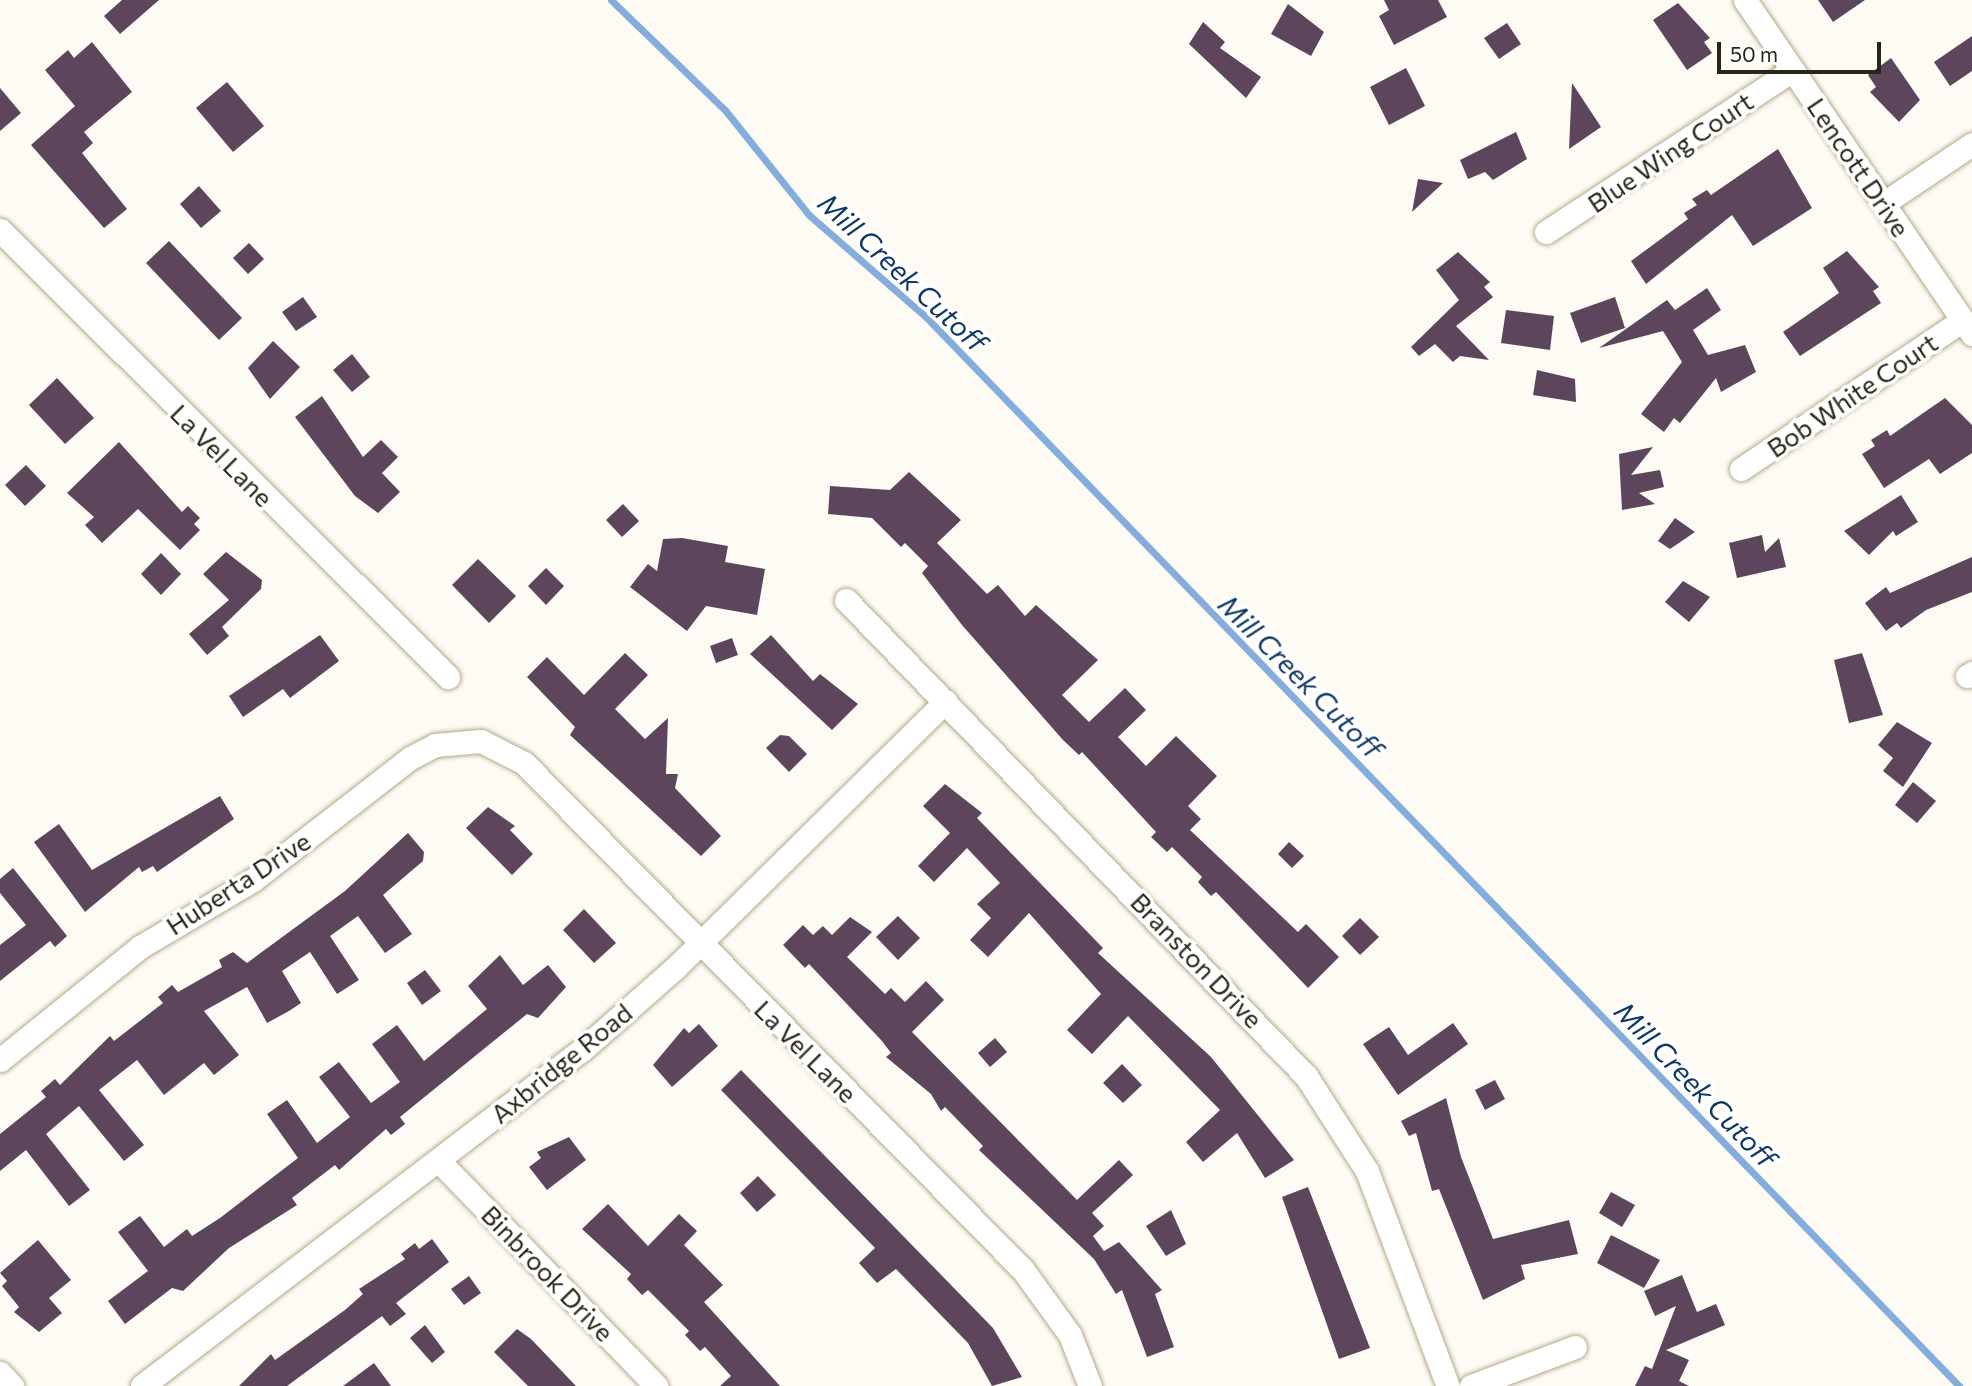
<!DOCTYPE html>
<style>
body{margin:0}
#map{position:relative;width:1972px;height:1386px;overflow:hidden;background:#fdfbf4;font-family:Commissioner,sans-serif}
div>[style]{position:absolute}
.stream>*{height:7px;margin:-3.5px;padding:0 3.5px;transform-origin:3.5px;border-radius:3.5px;background:#85addb}
.building>*{inset:0;background:#5d455b}
.roads{filter:drop-shadow(0 0 2px #b5a989) drop-shadow(0 0 2px #b5a989)}
.minor>*{height:23px;margin:-11.5px;padding:0 11.5px;transform-origin:11.5px;border-radius:11.5px;background:#fff}
span{translate:-50% -50%;white-space:nowrap;text-align:center;line-height:1.15;-webkit-text-stroke:7px #fff;paint-order:stroke}
.street-label{font-size:26px;color:#292518}
.water-label{font-size:28px;color:#0f3964;font-style:italic}
.scale{position:absolute;left:1717px;top:42px;width:164px;height:32px;box-sizing:border-box;border:4px solid #292518;border-top:0;padding-left:9px;font-size:21px;line-height:24px;white-space:nowrap;color:#292518;-webkit-text-stroke:5px #fff;paint-order:stroke}
</style>
<div id="map">
<div class="stream">
<div style="left:611px;top:0;width:158px;rotate:44deg"></div>
<div style="left:725px;top:110px;width:134px;rotate:51.3deg"></div>
<div style="left:809px;top:215px;width:155px;rotate:41.1deg"></div>
<div style="left:926px;top:317px;width:1487px;rotate:45.98deg"></div>
</div>
<div class="building">
<div style="clip-path:polygon(122px 0,159px 0,120px 34px,104px 16px)"></div>
<div style="clip-path:polygon(1384px 0,1438px 0,1447px 17px,1394px 45px,1379px 16px,1389px 10px)"></div>
<div style="clip-path:polygon(1818px 0,1865px 0,1833px 22px)"></div>
<div style="clip-path:polygon(1678px 3px,1710px 38px,1704px 42px,1712px 53px,1687px 70px,1653px 20px)"></div>
<div style="clip-path:polygon(1288px 4px,1324px 32px,1311px 56px,1271px 34px)"></div>
<div style="clip-path:polygon(1203px 22px,1225px 42px,1220px 48px,1261px 77px,1246px 98px,1189px 44px)"></div>
<div style="clip-path:polygon(1507px 23px,1521px 44px,1499px 59px,1484px 38px)"></div>
<div style="clip-path:polygon(1972px 36px,1972px 71px,1950px 86px,1934px 62px)"></div>
<div style="clip-path:polygon(92px 42px,132px 92px,84px 132px,93px 143px,82px 153px,127px 209px,104px 228px,31px 145px,75px 106px,45px 70px,68px 50px,74px 58px)"></div>
<div style="clip-path:polygon(1891px 58px,1920px 100px,1899px 122px,1870px 92px,1876px 87px,1868px 75px)"></div>
<div style="clip-path:polygon(1406px 68px,1425px 106px,1389px 125px,1370px 87px)"></div>
<div style="clip-path:polygon(227px 82px,264px 126px,233px 152px,196px 108px)"></div>
<div style="clip-path:polygon(1572px 83px,1601px 127px,1569px 149px)"></div>
<div style="clip-path:polygon(0 88px,21px 113px,0 131px)"></div>
<div style="clip-path:polygon(1516px 132px,1527px 159px,1493px 180px,1485px 172px,1468px 179px,1460px 160px)"></div>
<div style="clip-path:polygon(1778px 149px,1812px 208px,1753px 246px,1732px 215px,1646px 284px,1631px 261px,1688px 219px,1684px 213px,1697px 205px,1692px 199px,1707px 190px,1711px 195px)"></div>
<div style="clip-path:polygon(1418px 179px,1443px 183px,1412px 212px)"></div>
<div style="clip-path:polygon(199px 186px,221px 211px,201px 228px,180px 204px)"></div>
<div style="clip-path:polygon(169px 241px,242px 318px,219px 340px,146px 263px)"></div>
<div style="clip-path:polygon(249px 243px,264px 259px,248px 274px,233px 258px)"></div>
<div style="clip-path:polygon(1847px 251px,1879px 287px,1873px 291px,1881px 303px,1800px 356px,1783px 332px,1839px 293px,1823px 268px)"></div>
<div style="clip-path:polygon(1458px 252px,1490px 282px,1484px 287px,1493px 297px,1456px 326px,1489px 360px,1460px 356px,1453px 362px,1435px 344px,1419px 356px,1411px 347px,1459px 300px,1436px 270px)"></div>
<div style="clip-path:polygon(1707px 288px,1721px 310px,1693px 330px,1708px 355px,1745px 345px,1756px 372px,1721px 392px,1716px 378px,1680px 423px,1674px 418px,1664px 432px,1641px 414px,1682px 362px,1663px 331px,1599px 348px,1667px 300px,1675px 310px)"></div>
<div style="clip-path:polygon(303px 297px,317px 317px,296px 331px,282px 312px)"></div>
<div style="clip-path:polygon(1615px 297px,1625px 328px,1581px 343px,1570px 313px)"></div>
<div style="clip-path:polygon(1506px 310px,1554px 316px,1550px 350px,1501px 343px)"></div>
<div style="clip-path:polygon(273px 341px,300px 367px,270px 399px,248px 368px)"></div>
<div style="clip-path:polygon(352px 354px,370px 377px,352px 392px,333px 370px)"></div>
<div style="clip-path:polygon(1537px 370px,1575px 379px,1576px 402px,1533px 395px)"></div>
<div style="clip-path:polygon(57px 378px,94px 418px,65px 444px,29px 405px)"></div>
<div style="clip-path:polygon(322px 396px,363px 457px,381px 440px,398px 457px,382px 473px,400px 492px,378px 513px,355px 496px,295px 417px)"></div>
<div style="clip-path:polygon(1945px 398px,1972px 425px,1972px 453px,1940px 474px,1929px 459px,1884px 488px,1862px 454px,1875px 446px,1871px 440px,1887px 430px,1890px 436px)"></div>
<div style="clip-path:polygon(119px 442px,182px 512px,188px 506px,200px 518px,194px 524px,200px 530px,180px 550px,138px 509px,102px 543px,85px 525px,94px 517px,67px 493px)"></div>
<div style="clip-path:polygon(1653px 447px,1631px 475px,1660px 470px,1664px 487px,1639px 493px,1655px 504px,1622px 510px,1619px 454px)"></div>
<div style="clip-path:polygon(26px 465px,46px 486px,25px 506px,5px 485px)"></div>
<div style="clip-path:polygon(909px 472px,961px 520px,937px 543px,987px 594px,998px 585px,1025px 616px,1036px 605px,1098px 660px,1062px 695px,1089px 722px,1125px 688px,1146px 710px,1118px 737px,1146px 766px,1176px 736px,1217px 776px,1188px 806px,1201px 819px,1190px 830px,1298px 932px,1306px 924px,1339px 957px,1308px 988px,1216px 892px,1211px 896px,1198px 882px,1202px 877px,1172px 847px,1167px 852px,1151px 837px,1156px 832px,1082px 752px,1079px 755px,1063px 740px,962px 625px,922px 573px,928px 566px,905px 543px,901px 547px,872px 518px,828px 514px,830px 486px,890px 490px)"></div>
<div style="clip-path:polygon(1901px 495px,1918px 522px,1896px 536px,1893px 531px,1869px 555px,1844px 531px)"></div>
<div style="clip-path:polygon(623px 504px,639px 521px,622px 537px,606px 520px)"></div>
<div style="clip-path:polygon(1675px 518px,1695px 532px,1670px 549px,1658px 541px)"></div>
<div style="clip-path:polygon(1762px 535px,1765px 552px,1779px 538px,1786px 567px,1737px 578px,1729px 543px)"></div>
<div style="clip-path:polygon(682px 538px,728px 546px,725px 562px,765px 569px,757px 615px,706px 606px,687px 631px,630px 587px,648px 564px,657px 571px,663px 539px)"></div>
<div style="clip-path:polygon(226px 552px,262px 580px,261px 589px,222px 627px,229px 636px,207px 655px,189px 634px,229px 600px,203px 574px)"></div>
<div style="clip-path:polygon(161px 553px,181px 574px,161px 595px,141px 574px)"></div>
<div style="clip-path:polygon(1972px 557px,1972px 592px,1926px 610px,1901px 628px,1897px 623px,1886px 631px,1865px 603px,1886px 587px,1890px 593px)"></div>
<div style="clip-path:polygon(478px 559px,516px 596px,489px 623px,452px 585px)"></div>
<div style="clip-path:polygon(546px 568px,564px 586px,546px 605px,528px 586px)"></div>
<div style="clip-path:polygon(1683px 581px,1710px 597px,1689px 622px,1665px 602px)"></div>
<div style="clip-path:polygon(320px 635px,339px 661px,290px 698px,283px 689px,243px 717px,229px 696px)"></div>
<div style="clip-path:polygon(771px 635px,813px 681px,820px 674px,858px 704px,832px 730px,750px 654px)"></div>
<div style="clip-path:polygon(732px 638px,738px 655px,716px 663px,710px 646px)"></div>
<div style="clip-path:polygon(625px 653px,648px 675px,615px 709px,645px 739px,668px 718px,666px 774px,678px 774px,675px 788px,721px 836px,701px 856px,570px 735px,575px 727px,527px 677px,547px 657px,584px 695px)"></div>
<div style="clip-path:polygon(1862px 653px,1883px 715px,1849px 723px,1834px 660px)"></div>
<div style="clip-path:polygon(1897px 722px,1932px 743px,1903px 787px,1883px 771px,1893px 758px,1878px 745px)"></div>
<div style="clip-path:polygon(780px 735px,789px 736px,807px 754px,789px 772px,766px 748px)"></div>
<div style="clip-path:polygon(1913px 782px,1936px 801px,1917px 823px,1895px 805px)"></div>
<div style="clip-path:polygon(945px 784px,982px 813px,977px 818px,1103px 948px,1098px 953px,1211px 1057px,1294px 1160px,1265px 1178px,1237px 1133px,1203px 1162px,1186px 1142px,1220px 1110px,1128px 1016px,1092px 1054px,1067px 1030px,1101px 994px,1029px 913px,988px 957px,970px 940px,991px 918px,977px 904px,1000px 883px,967px 848px,934px 882px,918px 866px,950px 833px,923px 806px)"></div>
<div style="clip-path:polygon(220px 796px,234px 819px,157px 872px,153px 866px,142px 872px,139px 867px,85px 912px,34px 842px,59px 824px,92px 870px)"></div>
<div style="clip-path:polygon(488px 807px,515px 826px,510px 830px,533px 854px,512px 875px,466px 828px)"></div>
<div style="clip-path:polygon(408px 833px,424px 852px,423px 861px,383px 895px,412px 934px,385px 953px,358px 916px,330px 936px,359px 980px,337px 994px,310px 952px,282px 971px,301px 1003px,289px 1011px,267px 1023px,247px 987px,204px 1011px,239px 1055px,214px 1075px,204px 1063px,164px 1095px,137px 1060px,99px 1090px,144px 1145px,124px 1161px,79px 1106px,46px 1134px,90px 1190px,69px 1206px,26px 1150px,0 1171px,0 1134px,46px 1097px,41px 1091px,55px 1079px,60px 1085px,110px 1036px,114px 1041px,163px 1003px,158px 997px,172px 985px,178px 992px,222px 967px,219px 960px,233px 952px,247px 963px,345px 891px)"></div>
<div style="clip-path:polygon(1289px 842px,1304px 856px,1292px 868px,1278px 854px)"></div>
<div style="clip-path:polygon(13px 868px,67px 936px,55px 947px,50px 941px,0 981px,0 945px,26px 925px,0 893px,0 879px)"></div>
<div style="clip-path:polygon(584px 909px,616px 943px,594px 963px,563px 930px)"></div>
<div style="clip-path:polygon(898px 916px,920px 938px,898px 960px,876px 937px)"></div>
<div style="clip-path:polygon(850px 917px,872px 932px,847px 957px,885px 994px,891px 988px,905px 1002px,926px 981px,944px 1000px,912px 1032px,1077px 1200px,1119px 1160px,1133px 1175px,1092px 1213px,1104px 1226px,1093px 1236px,1104px 1251px,1119px 1242px,1162px 1290px,1155px 1294px,1174px 1347px,1147px 1357px,1122px 1290px,1116px 1294px,1094px 1259px,979px 1150px,983px 1146px,945px 1107px,941px 1111px,931px 1094px,886px 1057px,891px 1053px,882px 1041px,809px 964px,805px 968px,783px 945px,803px 925px,813px 935px,823px 926px,832px 935px)"></div>
<div style="clip-path:polygon(1360px 918px,1379px 937px,1360px 955px,1342px 936px)"></div>
<div style="clip-path:polygon(500px 955px,523px 985px,548px 965px,566px 987px,538px 1018px,527px 1014px,411px 1108px,400px 1117px,405px 1124px,391px 1135px,386px 1129px,339px 1170px,335px 1165px,292px 1198px,297px 1205px,229px 1248px,183px 1291px,172px 1288px,125px 1324px,108px 1301px,148px 1271px,118px 1232px,140px 1216px,164px 1247px,187px 1229px,192px 1236px,220px 1218px,298px 1158px,267px 1114px,287px 1100px,317px 1143px,350px 1117px,319px 1077px,339px 1062px,371px 1103px,400px 1082px,372px 1044px,397px 1025px,424px 1061px,487px 1009px,468px 986px)"></div>
<div style="clip-path:polygon(425px 970px,441px 991px,422px 1005px,407px 983px)"></div>
<div style="clip-path:polygon(1453px 1023px,1468px 1044px,1398px 1095px,1363px 1044px,1389px 1027px,1408px 1055px)"></div>
<div style="clip-path:polygon(699px 1024px,718px 1046px,672px 1087px,653px 1065px,684px 1028px,689px 1033px)"></div>
<div style="clip-path:polygon(995px 1038px,1007px 1052px,990px 1067px,978px 1053px)"></div>
<div style="clip-path:polygon(1122px 1064px,1142px 1085px,1123px 1103px,1103px 1083px)"></div>
<div style="clip-path:polygon(741px 1070px,993px 1328px,1022px 1377px,992px 1386px,968px 1343px,896px 1269px,877px 1283px,859px 1263px,875px 1248px,721px 1090px)"></div>
<div style="clip-path:polygon(1495px 1080px,1505px 1099px,1485px 1110px,1475px 1090px)"></div>
<div style="clip-path:polygon(1446px 1098px,1461px 1157px,1493px 1239px,1569px 1220px,1578px 1254px,1521px 1265px,1525px 1279px,1483px 1300px,1439px 1189px,1432px 1191px,1416px 1133px,1409px 1136px,1401px 1121px)"></div>
<div style="clip-path:polygon(569px 1137px,586px 1160px,547px 1190px,529px 1167px,541px 1158px,537px 1152px)"></div>
<div style="clip-path:polygon(758px 1176px,776px 1195px,757px 1212px,740px 1193px)"></div>
<div style="clip-path:polygon(1308px 1187px,1370px 1348px,1339px 1359px,1282px 1197px)"></div>
<div style="clip-path:polygon(1611px 1192px,1635px 1205px,1622px 1227px,1599px 1213px)"></div>
<div style="clip-path:polygon(608px 1204px,648px 1246px,679px 1214px,697px 1231px,684px 1245px,723px 1285px,704px 1302px,780px 1386px,720px 1386px,731px 1376px,705px 1347px,700px 1351px,685px 1335px,689px 1331px,648px 1290px,642px 1295px,627px 1279px,631px 1274px,582px 1229px)"></div>
<div style="clip-path:polygon(1171px 1210px,1186px 1244px,1166px 1256px,1146px 1226px)"></div>
<div style="clip-path:polygon(1611px 1235px,1660px 1260px,1644px 1288px,1597px 1263px)"></div>
<div style="clip-path:polygon(432px 1239px,449px 1262px,396px 1303px,406px 1314px,390px 1326px,382px 1316px,287px 1386px,239px 1386px,271px 1354px,275px 1360px,345px 1310px,363px 1294px,359px 1289px,405px 1259px,401px 1254px,415px 1243px,419px 1249px)"></div>
<div style="clip-path:polygon(38px 1240px,71px 1280px,49px 1298px,62px 1313px,39px 1332px,14px 1312px,19px 1307px,2px 1286px,7px 1281px,0 1273px)"></div>
<div style="clip-path:polygon(1682px 1275px,1697px 1312px,1716px 1304px,1725px 1325px,1666px 1350px,1689px 1360px,1679px 1381px,1689px 1386px,1635px 1386px,1645px 1366px,1652px 1369px,1676px 1306px,1655px 1316px,1644px 1291px)"></div>
<div style="clip-path:polygon(469px 1276px,481px 1293px,464px 1305px,451px 1289px)"></div>
<div style="clip-path:polygon(425px 1325px,445px 1352px,432px 1363px,410px 1338px)"></div>
<div style="clip-path:polygon(517px 1329px,531px 1339px,576px 1386px,528px 1386px,494px 1352px)"></div>
<div style="clip-path:polygon(374px 1363px,391px 1386px,343px 1386px)"></div>
</div>
<div class="roads">
<div class="minor">
<div style="left:1745px;top:0;width:404px;rotate:55.8deg"></div>
<div style="left:1884px;top:203px;width:106px;rotate:-33.8deg"></div>
<div style="left:0;top:230px;width:633px;rotate:44.94deg"></div>
<div style="left:1546px;top:232px;width:295px;rotate:-33.3deg"></div>
<div style="left:1741px;top:469px;width:267px;rotate:-33.9deg"></div>
<div style="left:846px;top:600px;width:662px;rotate:45.98deg"></div>
<div style="left:1306px;top:1076px;width:113px;rotate:57.3deg"></div>
<div style="left:1367px;top:1171px;width:230px;rotate:69.4deg"></div>
<div style="left:1967px;top:676px;width:6px;rotate:-31deg"></div>
<div style="left:0;top:1060px;width:180px;rotate:-38.9deg"></div>
<div style="left:140px;top:947px;width:131px;rotate:-30.7deg"></div>
<div style="left:253px;top:880px;width:199px;rotate:-37.8deg"></div>
<div style="left:410px;top:758px;width:28px;rotate:-27deg"></div>
<div style="left:435px;top:745px;width:46px;rotate:-5deg"></div>
<div style="left:481px;top:741px;width:48px;rotate:27.1deg"></div>
<div style="left:524px;top:763px;width:711px;rotate:45.46deg"></div>
<div style="left:1023px;top:1270px;width:80px;rotate:54.1deg"></div>
<div style="left:1070px;top:1335px;width:55px;rotate:68.6deg"></div>
<div style="left:439px;top:1161px;width:313px;rotate:46deg"></div>
<div style="left:0;top:1373px;width:18px;rotate:47deg"></div>
<div style="left:142px;top:1386px;width:555px;rotate:-37.39deg"></div>
<div style="left:583px;top:1049px;width:123px;rotate:-41.4deg"></div>
<div style="left:675px;top:968px;width:380px;rotate:-44.6deg"></div>
<div style="left:1471px;top:1386px;width:111px;rotate:-20.6deg"></div>
</div>
</div>
<div class="street-label">
<span style="left:1670px;top:152px;rotate:-34deg">Blue Wing Court</span>
<span style="left:1859px;top:167px;rotate:56deg">Lencott Drive</span>
<span style="left:1852px;top:395px;rotate:-34deg">Bob White Court</span>
<span style="left:222px;top:455px;rotate:45deg">La Vel Lane</span>
<span style="left:238px;top:883px;rotate:-33deg">Huberta Drive</span>
<span style="left:1197px;top:960px;rotate:46deg">Branston Drive</span>
<span style="left:806px;top:1051px;rotate:45deg">La Vel Lane</span>
<span style="left:561px;top:1063px;rotate:-39deg">Axbridge Road</span>
<span style="left:548px;top:1273px;rotate:46deg">Binbrook Drive</span>
</div>
<div class="water-label">
<span style="left:903px;top:272px;rotate:43deg">Mill Creek Cutoff</span>
<span style="left:1301px;top:676px;rotate:45deg">Mill Creek Cutoff</span>
<span style="left:1696px;top:1084px;rotate:46deg">Mill Creek Cutoff</span>
</div>
<div class="scale">50 m</div>
</div>
